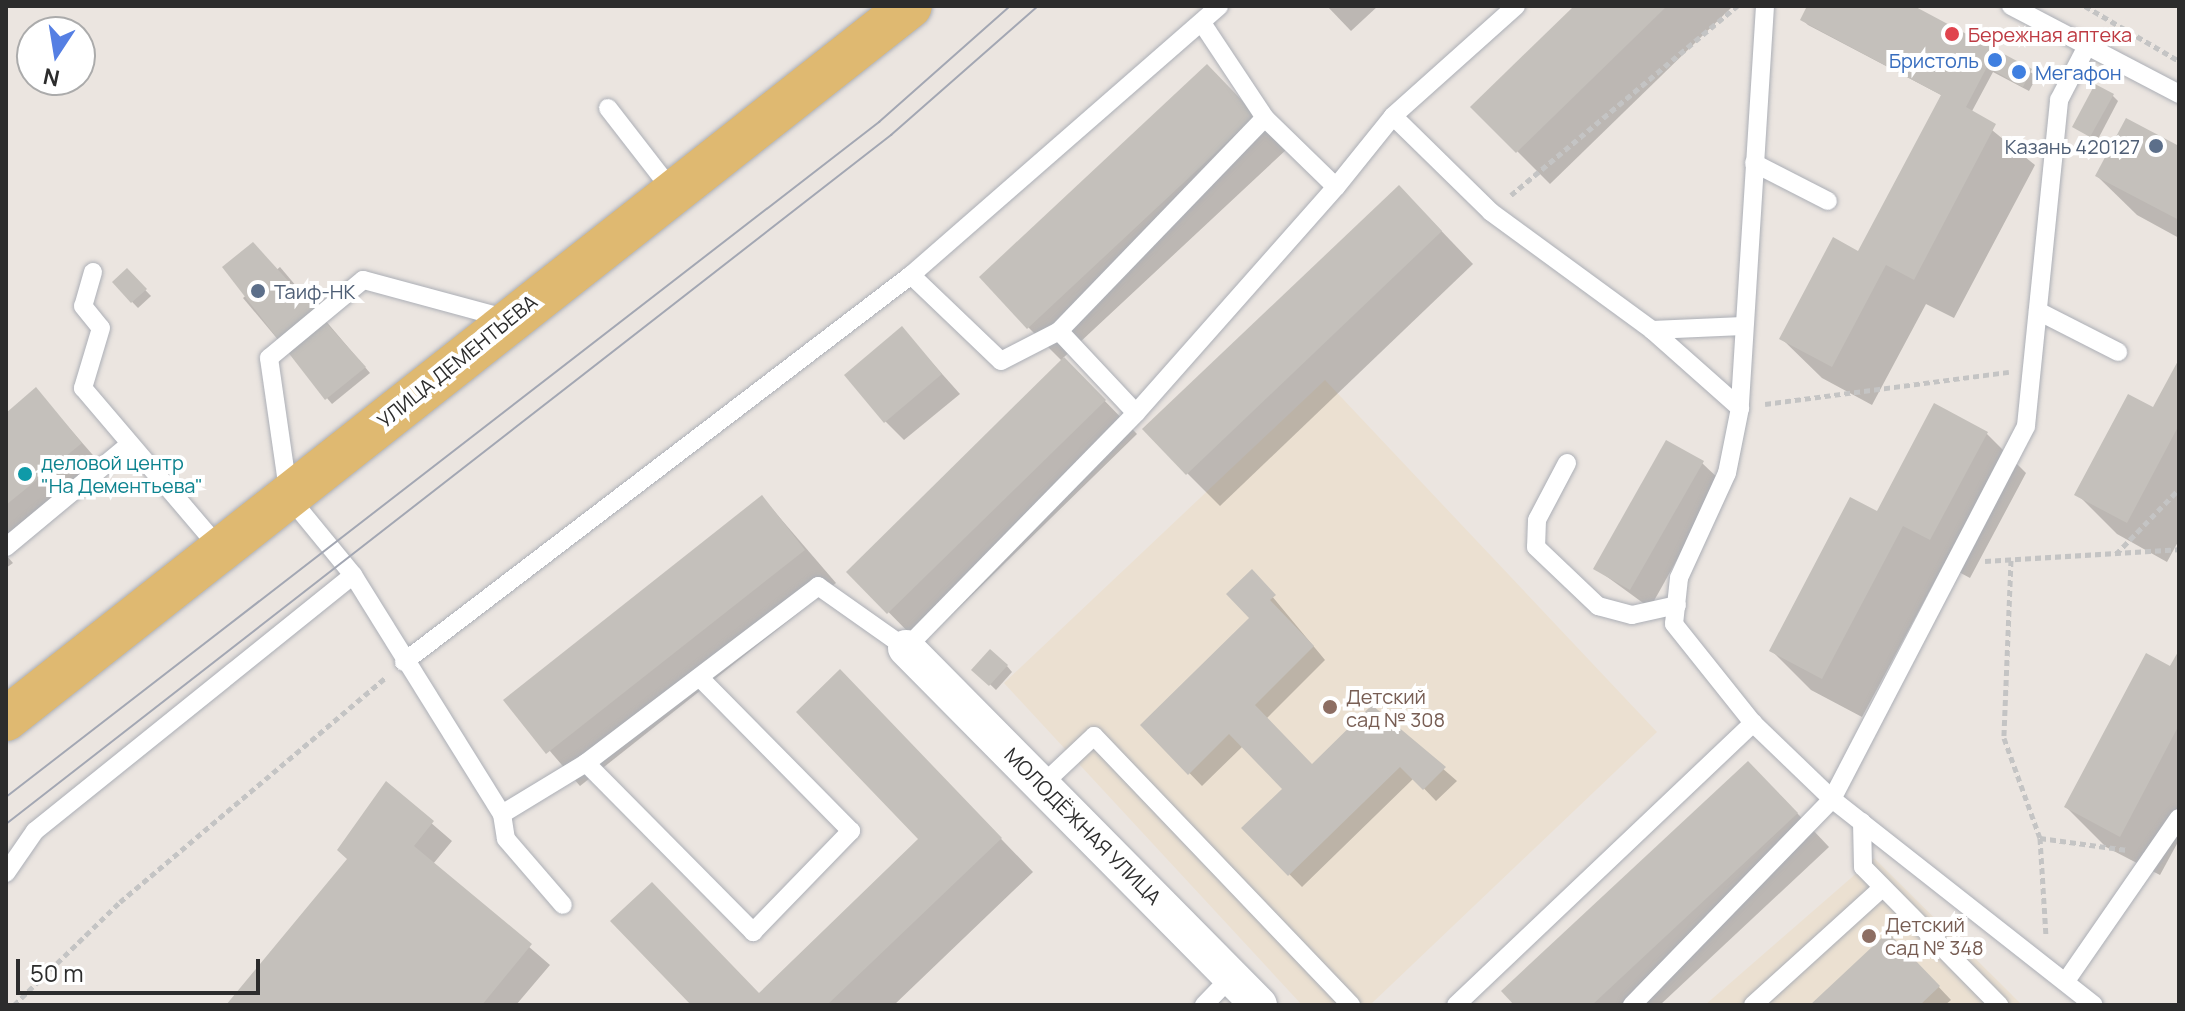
<!DOCTYPE html>
<meta charset="utf-8">
<style>
body{margin:0}
#map{position:relative;width:2185px;height:1011px;overflow:hidden;background:#ebe5e0;font-family:Manrope,sans-serif}
div>[style]{position:absolute}
.education>*{inset:0;background:#ebe0d1}
.shadow>*{inset:0;background:#0003}
.building>*{inset:0;background:#c4c0bb}
.path>*{height:5px;margin-top:-2.5px;transform-origin:0;background:repeating-linear-gradient(90deg,#c4c4c4 0 6px,transparent 0 10px)}
.roads{filter:drop-shadow(0 0 2px #acafb6) drop-shadow(0 0 2px #acafb6)}
.service>*{height:18px;margin:-9px;padding:0 9px;transform-origin:9px;border-radius:9px;background:#fff}
.minor>*{height:36px;margin:-18px;padding:0 18px;transform-origin:18px;border-radius:18px;background:#fff}
.primary>*{height:44px;margin:-22px;padding:0 22px;transform-origin:22px;border-radius:22px;background:#dfb971}
.tram>*{height:2px;margin:-1px;padding:0 1px;transform-origin:1px;border-radius:1px;background:#a3a7b3}
.dots>*{width:22px;height:22px;translate:-50% -50%;box-sizing:border-box;border:4px solid #fff;border-radius:50%}
span{translate:-50% -50%;white-space:nowrap;text-align:center;line-height:1.15;-webkit-text-stroke:8px #fff;paint-order:stroke}
.health-label{font-size:20px;color:#be3a42}
.left{translate:0 -50%;text-align:left}
.shop-label{font-size:20px;color:#366cbe}
.right{translate:-100% -50%;text-align:right}
.service-label{font-size:20px;color:#4e5e75}
.street-label{font-size:20px;color:#2c2c2c}
.culture-label{font-size:20px;color:#0d838f}
.education-label{font-size:20px;color:#785e54}
.frame{position:absolute;inset:0;border:8px solid #2c2c2c;pointer-events:none}
.north{position:absolute;left:16px;top:16px;width:80px;height:80px;box-sizing:border-box;background:#fff;border:2px solid #ababab;border-radius:50%;rotate:192deg;font-size:22px;font-weight:700;line-height:32px;text-align:center;color:#2c2c2c}
.north::after{content:'';display:block;margin:auto;width:28px;height:36px;background:#557fe3;clip-path:polygon(50% 0,100% 100%,50% 72%,0 100%)}
.scale{position:absolute;left:16px;top:959px;width:244px;height:36px;box-sizing:border-box;border:4px solid #2c2c2c;border-top:0;padding-left:10px;font-size:24px;line-height:28px;white-space:nowrap;color:#2c2c2c;-webkit-text-stroke:6px #fff;paint-order:stroke}
</style>
<div id="map">
<div class="education">
<div style="clip-path:polygon(1325px 380px,1657px 732px,1370px 1005px,1302px 1005px,1004px 683px)"></div>
<div style="clip-path:polygon(1874px 858px,2022px 1005px,1705px 1005px)"></div>
</div>
<div class="shadow">
<div style="clip-path:polygon(1327px 6px,1378px 6px,1351px 31px)"></div>
<div style="clip-path:polygon(1576px 6px,1733px 6px,1550px 184px,1473px 107px)"></div>
<div style="clip-path:polygon(1809px 6px,1910px 6px,2037px 76px,2029px 91px,1993px 72px,1971px 113px,2035px 165px,1954px 318px,1926px 304px,1872px 405px,1822px 378px,1782px 339px,1859px 254px,1943px 96px,1808px 25px,1802px 19px)"></div>
<div style="clip-path:polygon(1207px 66px,1287px 149px,1063px 358px,1137px 434px,921px 645px,849px 572px,1063px 362px,1028px 327px)"></div>
<div style="clip-path:polygon(2112px 95px,2118px 101px,2097px 141px,2074px 126px)"></div>
<div style="clip-path:polygon(2179px 149px,2179px 238px,2137px 215px,2097px 176px)"></div>
<div style="clip-path:polygon(1431px 220px,1473px 264px,1220px 506px,1187px 473px)"></div>
<div style="clip-path:polygon(280px 267px,370px 373px,332px 404px,243px 298px)"></div>
<div style="clip-path:polygon(127px 271px,151px 296px,138px 308px,114px 283px)"></div>
<div style="clip-path:polygon(902px 329px,960px 394px,904px 440px,885px 421px)"></div>
<div style="clip-path:polygon(2179px 363px,2179px 540px,2167px 562px,2117px 534px,2077px 494px,2154px 409px)"></div>
<div style="clip-path:polygon(36px 390px,99px 462px,6px 539px,6px 418px)"></div>
<div style="clip-path:polygon(1986px 433px,2026px 473px,1970px 578px,1944px 564px,1862px 717px,1811px 690px,1771px 650px,1878px 514px)"></div>
<div style="clip-path:polygon(1702px 463px,1721px 481px,1650px 608px,1595px 568px)"></div>
<div style="clip-path:polygon(762px 497px,836px 583px,580px 786px,506px 700px)"></div>
<div style="clip-path:polygon(6px 555px,13px 563px,6px 568px)"></div>
<div style="clip-path:polygon(1252px 572px,1325px 660px,1266px 719px,1312px 766px,1372px 707px,1457px 781px,1436px 801px,1414px 778px,1302px 887px,1244px 828px,1285px 789px,1243px 746px,1202px 786px,1143px 725px,1252px 618px)"></div>
<div style="clip-path:polygon(2179px 654px,2179px 840px,2160px 875px,2106px 847px,2066px 807px)"></div>
<div style="clip-path:polygon(1007px 666px,1012px 672px,996px 690px,974px 669px)"></div>
<div style="clip-path:polygon(872px 705px,1033px 872px,894px 1005px,693px 1005px,759px 995px,921px 839px)"></div>
<div style="clip-path:polygon(386px 784px,452px 841px,433px 864px,550px 965px,516px 1005px,229px 1005px,349px 860px)"></div>
<div style="clip-path:polygon(1781px 796px,1829px 847px,1660px 1005px,1517px 1005px)"></div>
<div style="clip-path:polygon(1901px 947px,1951px 1000px,1945px 1005px,1813px 1005px)"></div>
</div>
<div class="building">
<div style="clip-path:polygon(1574px 6px,1667px 6px,1516px 153px,1470px 107px)"></div>
<div style="clip-path:polygon(1807px 6px,1914px 6px,2032px 69px,2023px 87px,1987px 67px,1966px 107px,1996px 124px,1914px 280px,1886px 265px,1832px 367px,1779px 339px,1833px 237px,1858px 251px,1941px 95px,1800px 20px)"></div>
<div style="clip-path:polygon(1207px 64px,1256px 115px,1027px 329px,979px 277px)"></div>
<div style="clip-path:polygon(2095px 84px,2114px 94px,2090px 137px,2072px 127px)"></div>
<div style="clip-path:polygon(2126px 118px,2179px 146px,2179px 220px,2095px 176px)"></div>
<div style="clip-path:polygon(1399px 185px,1442px 231px,1186px 475px,1142px 429px)"></div>
<div style="clip-path:polygon(253px 242px,366px 367px,325px 400px,222px 267px)"></div>
<div style="clip-path:polygon(127px 268px,147px 289px,131px 303px,112px 282px)"></div>
<div style="clip-path:polygon(902px 326px,942px 374px,884px 423px,844px 375px)"></div>
<div style="clip-path:polygon(1064px 357px,1106px 400px,887px 614px,846px 572px)"></div>
<div style="clip-path:polygon(2179px 359px,2179px 425px,2127px 523px,2074px 495px,2128px 394px,2153px 407px)"></div>
<div style="clip-path:polygon(36px 387px,82px 443px,6px 505px,6px 413px)"></div>
<div style="clip-path:polygon(1934px 403px,1988px 432px,1930px 540px,1903px 526px,1822px 679px,1769px 651px,1850px 497px,1877px 511px)"></div>
<div style="clip-path:polygon(1666px 440px,1704px 461px,1630px 590px,1593px 569px)"></div>
<div style="clip-path:polygon(762px 495px,805px 550px,546px 754px,503px 700px)"></div>
<div style="clip-path:polygon(1252px 569px,1276px 595px,1270px 600px,1314px 646px,1255px 705px,1312px 764px,1372px 705px,1446px 767px,1423px 790px,1400px 767px,1288px 876px,1241px 828px,1282px 789px,1229px 734px,1188px 775px,1140px 725px,1249px 618px,1226px 594px)"></div>
<div style="clip-path:polygon(990px 649px,1008px 665px,989px 686px,971px 670px)"></div>
<div style="clip-path:polygon(2179px 650px,2179px 725px,2120px 837px,2064px 807px,2146px 653px,2170px 666px)"></div>
<div style="clip-path:polygon(840px 669px,1002px 838px,827px 1005px,691px 1005px,610px 921px,652px 882px,759px 993px,918px 839px,796px 712px)"></div>
<div style="clip-path:polygon(1748px 761px,1798px 813px,1592px 1005px,1514px 1005px,1501px 991px)"></div>
<div style="clip-path:polygon(386px 781px,434px 821px,414px 846px,532px 944px,482px 1005px,226px 1005px,347px 859px,337px 850px)"></div>
<div style="clip-path:polygon(1888px 932px,1940px 986px,1920px 1005px,1810px 1005px)"></div>
</div>
<div class="path">
<div style="left:2085px;top:6px;width:109px;rotate:30.3deg"></div>
<div style="left:1511px;top:195px;width:295px;rotate:-39.9deg"></div>
<div style="left:1765px;top:404px;width:246px;rotate:-7.5deg"></div>
<div style="left:2116px;top:554px;width:91px;rotate:-45.9deg"></div>
<div style="left:2011px;top:560px;width:178px;rotate:92.3deg"></div>
<div style="left:2004px;top:738px;width:106px;rotate:70.2deg"></div>
<div style="left:2040px;top:838px;width:98px;rotate:86.5deg"></div>
<div style="left:1985px;top:561px;width:194px;rotate:-3.5deg"></div>
<div style="left:2040px;top:838px;width:88px;rotate:7.9deg"></div>
<div style="left:14px;top:1005px;width:148px;rotate:-44.2deg"></div>
<div style="left:120px;top:902px;width:347px;rotate:-40.2deg"></div>
</div>
<div class="roads">
<div class="service">
<div style="left:1765px;top:6px;width:403px;rotate:93.6deg"></div>
<div style="left:1740px;top:408px;width:66px;rotate:101.3deg"></div>
<div style="left:1727px;top:473px;width:115px;rotate:114.6deg"></div>
<div style="left:1679px;top:578px;width:46px;rotate:96.2deg"></div>
<div style="left:1674px;top:624px;width:127px;rotate:51.4deg"></div>
<div style="left:1753px;top:723px;width:110px;rotate:43.9deg"></div>
<div style="left:1832px;top:799px;width:333px;rotate:38.2deg"></div>
<div style="left:2011px;top:6px;width:190px;rotate:27.6deg"></div>
<div style="left:1202px;top:23px;width:114px;rotate:56.4deg"></div>
<div style="left:1265px;top:118px;width:99px;rotate:44.2deg"></div>
<div style="left:1336px;top:187px;width:91px;rotate:-51.2deg"></div>
<div style="left:1393px;top:116px;width:165px;rotate:-41.8deg"></div>
<div style="left:608px;top:108px;width:108px;rotate:52.2deg"></div>
<div style="left:1393px;top:116px;width:137px;rotate:44.4deg"></div>
<div style="left:1491px;top:212px;width:200px;rotate:36.2deg"></div>
<div style="left:1652px;top:330px;width:118px;rotate:41.6deg"></div>
<div style="left:1754px;top:163px;width:83px;rotate:27.2deg"></div>
<div style="left:93px;top:272px;width:35px;rotate:106deg"></div>
<div style="left:83px;top:306px;width:28px;rotate:51deg"></div>
<div style="left:101px;top:328px;width:63px;rotate:106.7deg"></div>
<div style="left:83px;top:388px;width:213px;rotate:49.6deg"></div>
<div style="left:911px;top:275px;width:124px;rotate:43.7deg"></div>
<div style="left:1001px;top:361px;width:65px;rotate:-27.3deg"></div>
<div style="left:1059px;top:331px;width:296px;rotate:-46deg"></div>
<div style="left:2038px;top:311px;width:90px;rotate:27.1deg"></div>
<div style="left:508px;top:319px;width:150px;rotate:-164.9deg"></div>
<div style="left:363px;top:280px;width:122px;rotate:140.3deg"></div>
<div style="left:269px;top:358px;width:140px;rotate:81.8deg"></div>
<div style="left:289px;top:497px;width:101px;rotate:50.6deg"></div>
<div style="left:353px;top:575px;width:282px;rotate:58.1deg"></div>
<div style="left:502px;top:814px;width:98px;rotate:-31.3deg"></div>
<div style="left:586px;top:763px;width:292px;rotate:-37.3deg"></div>
<div style="left:818px;top:586px;width:108px;rotate:35.2deg"></div>
<div style="left:906px;top:648px;width:329px;rotate:-45.6deg"></div>
<div style="left:1136px;top:413px;width:302px;rotate:-48.5deg"></div>
<div style="left:1652px;top:330px;width:91px;rotate:-2.5deg"></div>
<div style="left:1059px;top:331px;width:112px;rotate:46.8deg"></div>
<div style="left:1567px;top:463px;width:64px;rotate:117.8deg"></div>
<div style="left:1537px;top:520px;width:27px;rotate:92deg"></div>
<div style="left:1536px;top:547px;width:86px;rotate:43.6deg"></div>
<div style="left:1598px;top:606px;width:35px;rotate:15deg"></div>
<div style="left:1632px;top:615px;width:46px;rotate:-12.5deg"></div>
<div style="left:6px;top:547px;width:160px;rotate:-39.7deg"></div>
<div style="left:404px;top:662px;width:638px;rotate:-37.35deg"></div>
<div style="left:911px;top:275px;width:409px;rotate:-41.1deg"></div>
<div style="left:586px;top:763px;width:238px;rotate:45.3deg"></div>
<div style="left:753px;top:932px;width:141px;rotate:-45.9deg"></div>
<div style="left:851px;top:831px;width:216px;rotate:-134.6deg"></div>
<div style="left:1043px;top:784px;width:70px;rotate:-43.3deg"></div>
<div style="left:1094px;top:736px;width:372px;rotate:46.3deg"></div>
<div style="left:502px;top:814px;width:25px;rotate:81deg"></div>
<div style="left:506px;top:839px;width:87px;rotate:49.2deg"></div>
<div style="left:1862px;top:822px;width:45px;rotate:88.7deg"></div>
<div style="left:1863px;top:867px;width:194px;rotate:45.4deg"></div>
<div style="left:6px;top:873px;width:51px;rotate:-55.4deg"></div>
<div style="left:35px;top:831px;width:408px;rotate:-38.8deg"></div>
<div style="left:2066px;top:981px;width:198px;rotate:-55.3deg"></div>
<div style="left:1204px;top:1005px;width:39px;rotate:-46deg"></div>
<div style="left:1456px;top:1005px;width:410px;rotate:-43.5deg"></div>
<div style="left:1632px;top:1005px;width:287px;rotate:-45.8deg"></div>
<div style="left:1832px;top:799px;width:420px;rotate:-62.5deg"></div>
<div style="left:2026px;top:426px;width:328px;rotate:-84.2deg"></div>
<div style="left:2059px;top:100px;width:61px;rotate:-62.6deg"></div>
<div style="left:1753px;top:1005px;width:174px;rotate:-42.2deg"></div>
</div>
<div class="minor">
<div style="left:906px;top:648px;width:502px;rotate:45.32deg"></div>
</div>
<div class="primary">
<div style="left:6px;top:719px;width:1151px;rotate:-38.26deg"></div>
</div>
</div>
<div class="tram">
<div style="left:6px;top:797px;width:1104px;rotate:-37.71deg"></div>
<div style="left:879px;top:122px;width:175px;rotate:-41.5deg"></div>
<div style="left:6px;top:824px;width:1122px;rotate:-37.9deg"></div>
<div style="left:891px;top:135px;width:196px;rotate:-41.3deg"></div>
</div>
<div class="dots">
<div style="left:1952px;top:34px;background:#e0444e"></div>
<div style="left:1995px;top:60px;background:#3f7fe0"></div>
<div style="left:2019px;top:72px;background:#3f7fe0"></div>
<div style="left:2156px;top:146px;background:#5c6f8a"></div>
<div style="left:258px;top:291px;background:#5c6f8a"></div>
<div style="left:25px;top:474px;background:#0f9aa8"></div>
<div style="left:1330px;top:707px;background:#8d6e63"></div>
<div style="left:1869px;top:936px;background:#8d6e63"></div>
</div>
<div class="health-label">
<span class="left" style="left:1968px;top:34px">Бережная аптека</span>
</div>
<div class="shop-label">
<span class="right" style="left:1979px;top:60px">Бристоль</span>
<span class="left" style="left:2035px;top:72px">Мегафон</span>
</div>
<div class="service-label">
<span class="right" style="left:2140px;top:146px">Казань 420127</span>
<span class="left" style="left:274px;top:291px">Таиф-НК</span>
</div>
<div class="street-label">
<span style="left:457px;top:361px;rotate:-39deg">УЛИЦА ДЕМЕНТЬЕВА</span>
<span style="left:1083px;top:826px;rotate:45deg">МОЛОДЁЖНАЯ УЛИЦА</span>
</div>
<div class="culture-label">
<span class="left" style="left:41px;top:474px">деловой центр<br>"На Дементьева"</span>
</div>
<div class="education-label">
<span class="left" style="left:1346px;top:708px">Детский<br>сад № 308</span>
<span class="left" style="left:1885px;top:936px">Детский<br>сад № 348</span>
</div>
<div class="frame"></div>
<div class="north">N</div>
<div class="scale">50 m</div>
</div>
